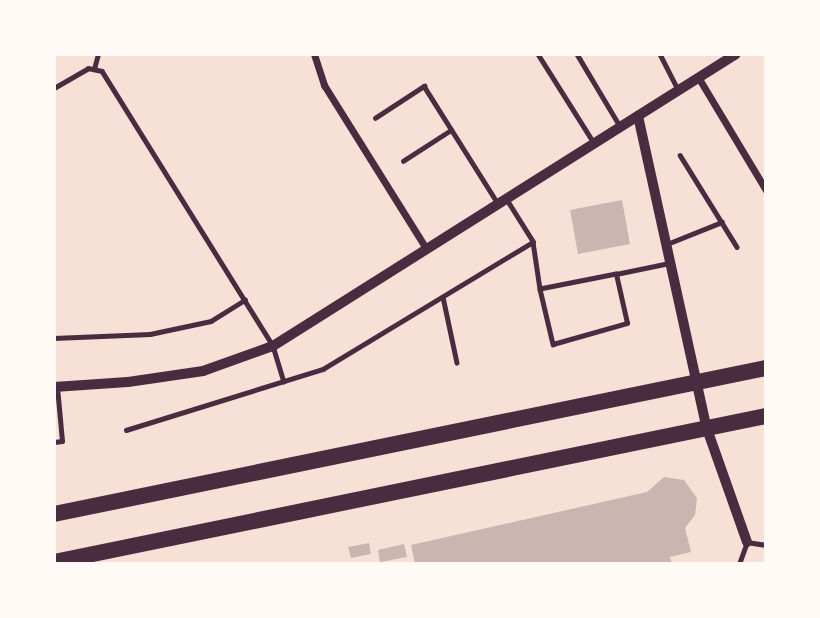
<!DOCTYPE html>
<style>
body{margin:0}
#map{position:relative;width:820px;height:618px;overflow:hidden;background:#f7e1d7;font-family:Quicksand,sans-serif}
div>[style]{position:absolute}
.building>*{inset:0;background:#ccb4b1}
.service>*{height:4.5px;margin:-2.25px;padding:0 2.25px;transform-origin:2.25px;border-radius:2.25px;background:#4a2c40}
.minor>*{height:7px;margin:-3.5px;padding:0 3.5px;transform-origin:3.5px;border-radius:3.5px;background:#4a2c40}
.tertiary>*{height:10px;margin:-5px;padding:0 5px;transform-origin:5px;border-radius:5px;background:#4a2c40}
.trunk>*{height:16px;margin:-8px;padding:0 8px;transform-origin:8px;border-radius:8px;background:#4a2c40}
span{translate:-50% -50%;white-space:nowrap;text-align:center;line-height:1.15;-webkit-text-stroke:7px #fffaf5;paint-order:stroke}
.frame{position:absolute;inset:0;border:56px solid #fffaf5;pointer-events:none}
</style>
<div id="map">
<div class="building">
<div style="clip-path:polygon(622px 200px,630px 244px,578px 254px,570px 210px)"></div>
<div style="clip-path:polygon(664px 477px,684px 480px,697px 498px,695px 515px,685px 528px,691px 552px,670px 557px,672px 564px,415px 564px,411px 545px,647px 492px)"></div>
<div style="clip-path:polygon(369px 543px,371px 554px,351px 558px,348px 547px)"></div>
<div style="clip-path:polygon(404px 544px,407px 557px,380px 562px,378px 550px)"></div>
</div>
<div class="service">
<div style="left:538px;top:54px;width:105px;rotate:57.8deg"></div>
<div style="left:577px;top:54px;width:84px;rotate:59.2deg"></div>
<div style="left:660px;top:54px;width:39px;rotate:63deg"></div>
<div style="left:94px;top:69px;width:16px;rotate:-75deg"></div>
<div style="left:54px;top:88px;width:39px;rotate:-30deg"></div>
<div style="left:88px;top:68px;width:14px;rotate:12deg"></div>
<div style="left:102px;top:71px;width:324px;rotate:58.1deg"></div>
<div style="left:273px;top:346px;width:37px;rotate:73deg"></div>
<div style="left:375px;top:118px;width:59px;rotate:-33.1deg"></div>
<div style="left:424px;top:86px;width:137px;rotate:57.8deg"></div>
<div style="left:680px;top:155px;width:108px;rotate:58.2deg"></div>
<div style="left:403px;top:161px;width:57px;rotate:-32.9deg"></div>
<div style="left:533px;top:242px;width:48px;rotate:81.5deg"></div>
<div style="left:540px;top:289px;width:57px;rotate:76.7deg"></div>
<div style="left:553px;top:344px;width:77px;rotate:-15.8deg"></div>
<div style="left:627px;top:323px;width:50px;rotate:-102.7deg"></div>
<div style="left:616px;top:274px;width:77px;rotate:168.8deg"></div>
<div style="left:667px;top:244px;width:59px;rotate:-21.8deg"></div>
<div style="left:616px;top:274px;width:54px;rotate:-11.7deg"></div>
<div style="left:443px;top:297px;width:67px;rotate:78deg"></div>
<div style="left:54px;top:338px;width:96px;rotate:-2.4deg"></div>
<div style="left:150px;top:334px;width:62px;rotate:-12deg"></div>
<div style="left:211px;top:321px;width:40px;rotate:-32deg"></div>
<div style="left:126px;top:430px;width:206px;rotate:-17.2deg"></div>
<div style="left:323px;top:369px;width:245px;rotate:-31.2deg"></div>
<div style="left:533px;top:242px;width:51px;rotate:-122.1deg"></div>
<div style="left:54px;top:442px;width:8px;rotate:-7deg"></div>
<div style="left:62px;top:441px;width:54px;rotate:-95.3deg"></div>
<div style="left:739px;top:564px;width:23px;rotate:-70deg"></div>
<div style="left:747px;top:542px;width:19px;rotate:9deg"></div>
</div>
<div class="minor">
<div style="left:314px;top:54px;width:33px;rotate:72deg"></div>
<div style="left:324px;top:85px;width:192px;rotate:58deg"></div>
<div style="left:698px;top:77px;width:132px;rotate:59deg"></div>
</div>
<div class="tertiary">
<div style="left:638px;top:116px;width:321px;rotate:77.6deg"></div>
<div style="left:707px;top:429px;width:120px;rotate:70.5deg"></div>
<div style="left:54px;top:387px;width:74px;rotate:-3.9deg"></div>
<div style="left:128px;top:382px;width:76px;rotate:-8.3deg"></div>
<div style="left:203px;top:371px;width:74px;rotate:-19.7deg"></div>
<div style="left:273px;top:346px;width:547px;rotate:-32.24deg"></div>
</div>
<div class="trunk">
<div style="left:54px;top:514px;width:727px;rotate:-11.59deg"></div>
<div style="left:54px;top:562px;width:727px;rotate:-11.59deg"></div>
</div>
<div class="frame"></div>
</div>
